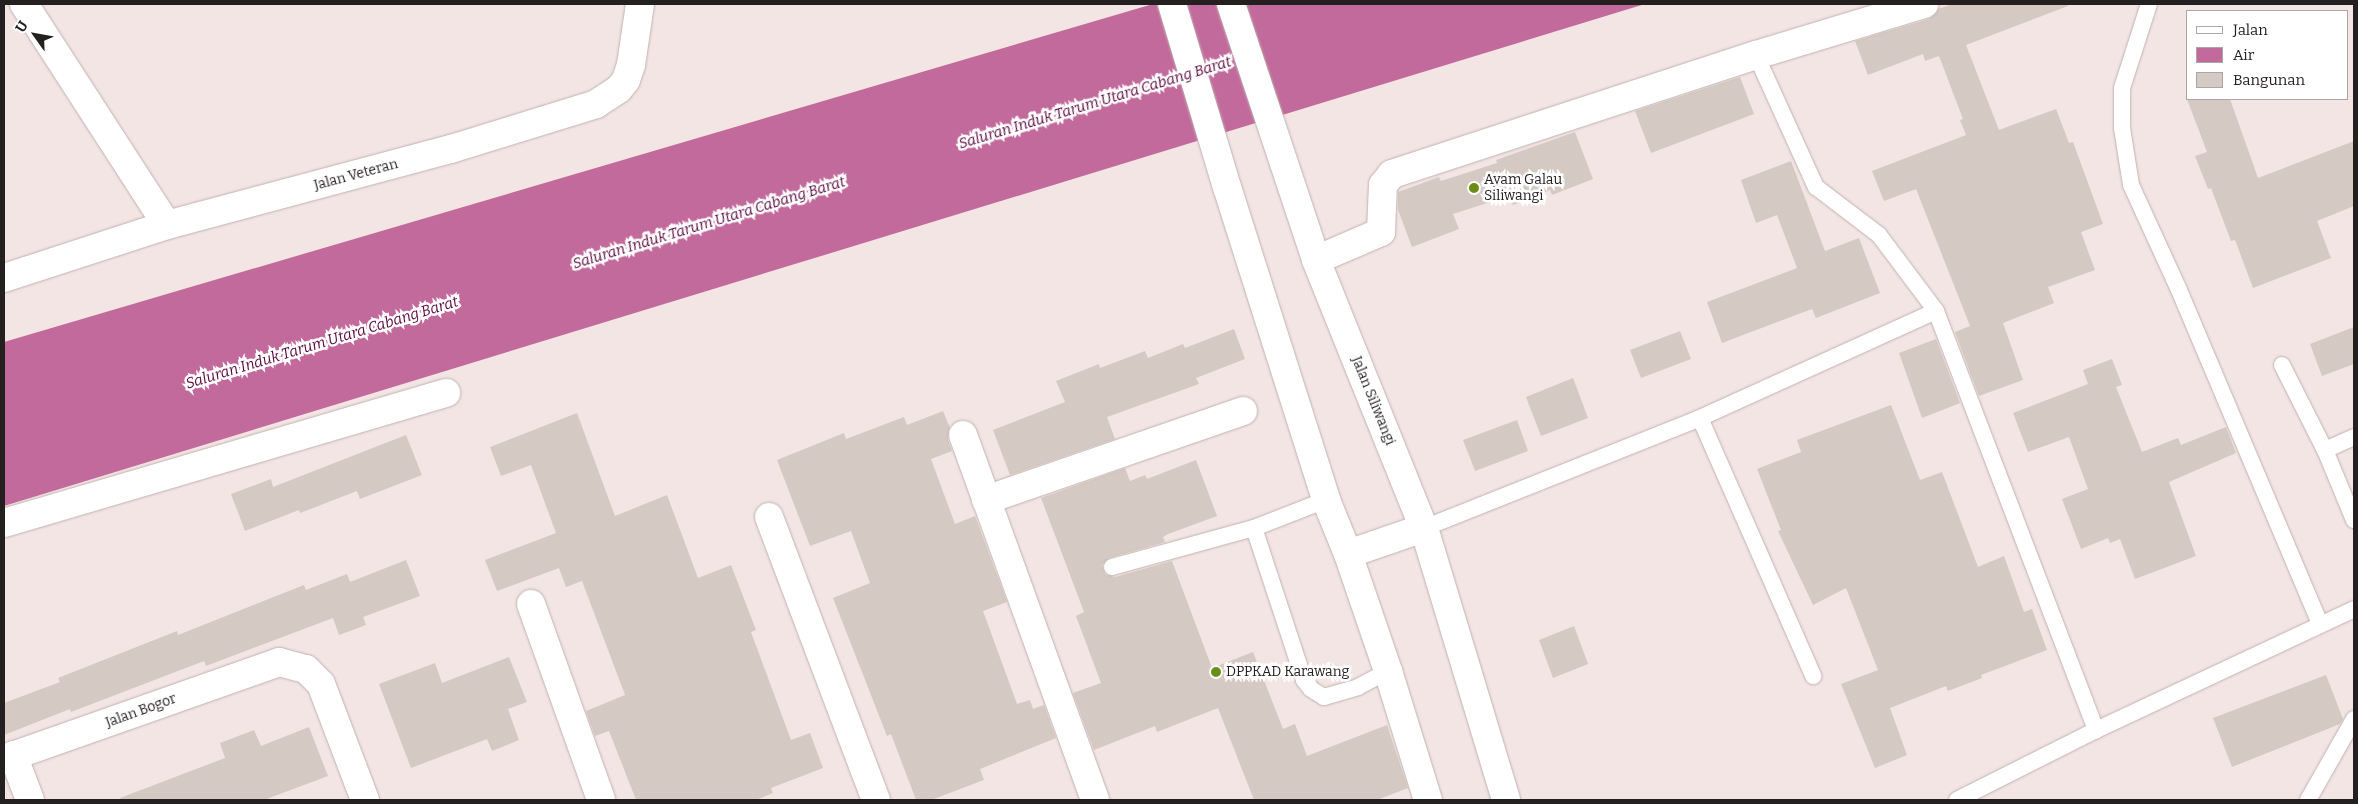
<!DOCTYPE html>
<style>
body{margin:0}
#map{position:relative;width:2358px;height:804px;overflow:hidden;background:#f3e5e3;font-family:Bitter,serif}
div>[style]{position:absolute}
.water>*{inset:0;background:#c36a9c}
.building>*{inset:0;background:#d5c9c3}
.roads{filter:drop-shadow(0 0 1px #bfb2b0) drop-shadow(0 0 1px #bfb2b0)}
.lane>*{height:16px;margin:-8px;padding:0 8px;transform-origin:8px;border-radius:8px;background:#fff}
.street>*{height:28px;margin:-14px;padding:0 14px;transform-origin:14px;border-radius:14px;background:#fff}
.secondary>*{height:28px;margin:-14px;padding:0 14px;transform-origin:14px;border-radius:14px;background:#fff}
.dots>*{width:14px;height:14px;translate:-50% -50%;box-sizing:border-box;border:2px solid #fff;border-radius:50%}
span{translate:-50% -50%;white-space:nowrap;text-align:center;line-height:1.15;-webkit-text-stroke:5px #fff;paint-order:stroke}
.street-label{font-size:14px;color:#252020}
.poi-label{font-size:14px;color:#252020}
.left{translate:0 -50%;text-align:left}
.water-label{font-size:15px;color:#5c083f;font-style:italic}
.frame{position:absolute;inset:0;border:5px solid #252020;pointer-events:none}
.legend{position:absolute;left:2186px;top:10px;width:162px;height:90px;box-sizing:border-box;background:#fff;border:1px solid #a8a6a6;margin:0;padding:6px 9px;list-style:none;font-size:15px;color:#252020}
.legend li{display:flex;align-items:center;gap:10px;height:25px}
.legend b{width:25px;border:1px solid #a8a6a6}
.north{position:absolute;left:10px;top:10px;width:50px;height:50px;-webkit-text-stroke:4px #fff;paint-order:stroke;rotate:302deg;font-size:14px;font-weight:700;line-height:20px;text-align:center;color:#252020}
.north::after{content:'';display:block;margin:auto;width:18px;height:22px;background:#252020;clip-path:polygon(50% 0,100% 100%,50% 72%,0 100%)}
</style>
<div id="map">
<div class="water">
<div style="clip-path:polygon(1153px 4px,1645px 4px,4px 506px,4px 342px)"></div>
</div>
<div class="building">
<div style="clip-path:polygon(1953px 4px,2067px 4px,2068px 6px,1966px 45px,1999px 130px,2056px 109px,2069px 143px,2073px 142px,2103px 224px,2081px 232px,2095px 270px,2048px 287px,2054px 303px,2003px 323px,2023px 380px,1979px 396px,1955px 332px,1970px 326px,1916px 189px,1884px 201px,1872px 171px,1966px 135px,1960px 120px,1963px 119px,1939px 56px,1925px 61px,1923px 54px,1868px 75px,1855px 41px,1929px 19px,1938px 9px)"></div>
<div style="clip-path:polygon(1740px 77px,1754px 114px,1651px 153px,1635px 111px)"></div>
<div style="clip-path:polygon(2187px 99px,2230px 99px,2258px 178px,2354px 141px,2354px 206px,2317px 221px,2331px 258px,2253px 288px,2235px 240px,2231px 241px,2211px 188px,2208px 189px,2195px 156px,2207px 152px)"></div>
<div style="clip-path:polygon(1575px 132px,1593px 179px,1552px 195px,1550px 190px,1513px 205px,1509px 196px,1453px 214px,1459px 229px,1412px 247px,1398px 210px,1398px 192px,1439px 177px,1441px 181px,1497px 163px,1496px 160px)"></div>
<div style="clip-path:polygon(1791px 161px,1825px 251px,1859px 238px,1880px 293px,1816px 318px,1812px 309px,1722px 343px,1707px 302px,1797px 268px,1777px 215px,1756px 223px,1741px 180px)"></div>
<div style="clip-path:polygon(2354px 327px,2354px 364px,2322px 376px,2310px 344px)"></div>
<div style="clip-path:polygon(1234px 329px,1245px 359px,1196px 378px,1199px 384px,1107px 417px,1115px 439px,1010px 475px,993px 430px,1065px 402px,1056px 381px,1099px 364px,1100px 368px,1145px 351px,1148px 358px,1183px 344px,1185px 348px)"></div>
<div style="clip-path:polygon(1680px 331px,1691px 359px,1641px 378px,1630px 350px)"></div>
<div style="clip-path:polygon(1936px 339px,1960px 403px,1922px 418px,1899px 353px)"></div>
<div style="clip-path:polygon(2112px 359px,2122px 385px,2116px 387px,2142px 452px,2178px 438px,2181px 445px,2226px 427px,2236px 453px,2169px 482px,2196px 556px,2135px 579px,2120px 539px,2110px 543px,2108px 538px,2081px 549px,2062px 499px,2088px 489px,2069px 437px,2028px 452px,2013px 413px,2088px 384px,2083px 370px)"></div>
<div style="clip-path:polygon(1573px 378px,1588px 418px,1541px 436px,1526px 397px)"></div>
<div style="clip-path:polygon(1891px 405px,1920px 480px,1942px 472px,1978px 567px,2004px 556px,2024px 612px,2032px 609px,2047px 650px,1981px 675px,1982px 678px,1948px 691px,1946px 686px,1890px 708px,1907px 755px,1875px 768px,1841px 684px,1878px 670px,1846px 588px,1813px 605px,1778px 531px,1781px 530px,1757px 469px,1801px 452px,1797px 440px)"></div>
<div style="clip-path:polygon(943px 411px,950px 428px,948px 440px,952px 451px,931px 459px,955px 524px,975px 516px,1007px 602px,983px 611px,1017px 704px,1030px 700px,1033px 709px,1044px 705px,1056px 738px,980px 769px,984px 780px,931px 800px,916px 800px,891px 734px,887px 736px,833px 598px,870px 583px,851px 531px,810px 546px,777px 460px,844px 433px,846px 439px,904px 417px,907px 425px)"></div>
<div style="clip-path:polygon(577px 413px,615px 516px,667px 495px,698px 578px,731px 565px,756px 630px,751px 632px,791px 740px,810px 733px,823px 768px,771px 788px,773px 793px,756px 800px,636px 800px,609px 731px,595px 736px,586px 711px,625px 695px,582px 581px,566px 587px,559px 568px,497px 591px,485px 560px,556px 533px,531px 465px,501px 476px,490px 447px)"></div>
<div style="clip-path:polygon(1517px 420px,1528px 451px,1475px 471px,1463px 440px)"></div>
<div style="clip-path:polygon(406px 435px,422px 475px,360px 499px,357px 491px,300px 513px,299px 510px,245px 531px,231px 494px,271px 479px,273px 487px)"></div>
<div style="clip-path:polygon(1196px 460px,1217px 516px,1168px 534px,1163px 537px,1165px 542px,1109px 558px,1102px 565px,1105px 574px,1115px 577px,1172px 561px,1212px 668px,1253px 652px,1283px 729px,1295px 724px,1307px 756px,1387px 725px,1408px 788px,1377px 800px,1254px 800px,1218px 708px,1157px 732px,1155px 726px,1094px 750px,1073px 693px,1101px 683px,1076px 616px,1084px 612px,1041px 498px,1125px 468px,1130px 481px,1145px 475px,1147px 479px)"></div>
<div style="clip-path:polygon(406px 560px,420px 596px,363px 617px,366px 625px,339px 635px,333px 618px,206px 666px,204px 661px,71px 712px,70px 709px,4px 735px,4px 703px,60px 682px,58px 678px,177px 631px,178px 635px,304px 585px,306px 590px,347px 574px,350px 582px)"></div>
<div style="clip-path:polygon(1574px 626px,1588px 664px,1553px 678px,1539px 640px)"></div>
<div style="clip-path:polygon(509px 657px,527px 702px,508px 709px,519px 740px,492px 751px,487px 739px,411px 768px,379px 684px,435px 663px,442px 683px)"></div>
<div style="clip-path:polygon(2326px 675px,2343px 719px,2340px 724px,2232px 767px,2213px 718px)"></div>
<div style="clip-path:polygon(309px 727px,328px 776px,264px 800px,121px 800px,120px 798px,225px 758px,220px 743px,254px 730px,261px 746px)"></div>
</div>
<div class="roads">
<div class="lane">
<div style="left:2149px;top:4px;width:88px;rotate:107.8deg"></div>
<div style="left:2122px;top:88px;width:40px;rotate:90deg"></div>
<div style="left:2122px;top:128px;width:58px;rotate:81deg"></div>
<div style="left:2131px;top:185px;width:115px;rotate:65.4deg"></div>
<div style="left:2179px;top:290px;width:362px;rotate:67.1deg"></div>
<div style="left:1756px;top:55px;width:145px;rotate:65.6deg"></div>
<div style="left:1816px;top:187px;width:79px;rotate:37.3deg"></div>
<div style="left:1879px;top:235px;width:95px;rotate:53.1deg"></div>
<div style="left:1936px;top:311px;width:449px;rotate:69.1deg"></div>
<div style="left:2282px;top:365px;width:95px;rotate:63.2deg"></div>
<div style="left:2325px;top:450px;width:76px;rotate:67.5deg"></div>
<div style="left:1700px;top:418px;width:282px;rotate:66.3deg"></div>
<div style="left:2325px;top:450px;width:32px;rotate:-24deg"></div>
<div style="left:1254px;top:528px;width:160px;rotate:71.8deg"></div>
<div style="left:1304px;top:680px;width:11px;rotate:52deg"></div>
<div style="left:1311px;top:689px;width:15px;rotate:32deg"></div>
<div style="left:1324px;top:697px;width:35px;rotate:-16deg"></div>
<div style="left:1358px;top:687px;width:34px;rotate:-28deg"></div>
<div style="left:1424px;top:528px;width:297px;rotate:-21.7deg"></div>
<div style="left:1700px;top:418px;width:259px;rotate:-24.4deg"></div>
<div style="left:1112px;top:567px;width:147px;rotate:-15.4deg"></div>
<div style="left:1254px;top:528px;width:77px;rotate:-21.3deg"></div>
<div style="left:1957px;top:800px;width:156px;rotate:-26.7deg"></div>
<div style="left:2096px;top:730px;width:285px;rotate:-25.1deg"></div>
<div style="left:2308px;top:800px;width:93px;rotate:-60.4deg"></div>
</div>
<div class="street">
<div style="left:24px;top:4px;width:263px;rotate:57.1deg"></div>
<div style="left:963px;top:435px;width:388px;rotate:70.1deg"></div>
<div style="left:986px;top:500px;width:272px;rotate:-19.1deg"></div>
<div style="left:769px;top:517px;width:303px;rotate:69.3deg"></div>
<div style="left:4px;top:523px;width:461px;rotate:-16.4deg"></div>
<div style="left:531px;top:604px;width:208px;rotate:70.3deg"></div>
<div style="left:13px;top:755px;width:48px;rotate:69.3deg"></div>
</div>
<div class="secondary">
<div style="left:1172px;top:4px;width:191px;rotate:73.3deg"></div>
<div style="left:1227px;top:187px;width:328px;rotate:72.4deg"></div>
<div style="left:1326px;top:500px;width:58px;rotate:67.8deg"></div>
<div style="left:1348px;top:554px;width:124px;rotate:71.1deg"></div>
<div style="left:1388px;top:671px;width:135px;rotate:72.8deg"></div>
<div style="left:1231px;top:4px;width:270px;rotate:71.6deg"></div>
<div style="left:1316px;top:260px;width:289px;rotate:68.1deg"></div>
<div style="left:1424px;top:528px;width:284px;rotate:73.2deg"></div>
<div style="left:1316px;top:260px;width:71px;rotate:-23.3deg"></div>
<div style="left:1381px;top:232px;width:47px;rotate:-87.6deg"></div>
<div style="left:1383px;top:185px;width:14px;rotate:-51deg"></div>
<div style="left:1392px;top:174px;width:383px;rotate:-18.1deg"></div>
<div style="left:1756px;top:55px;width:176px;rotate:-16.9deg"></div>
<div style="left:4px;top:278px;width:171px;rotate:-18deg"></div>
<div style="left:167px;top:225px;width:294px;rotate:-15deg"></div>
<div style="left:451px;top:149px;width:152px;rotate:-17.2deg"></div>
<div style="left:596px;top:104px;width:27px;rotate:-33deg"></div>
<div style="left:619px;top:89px;width:11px;rotate:-52deg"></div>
<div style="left:626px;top:80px;width:16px;rotate:-72deg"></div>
<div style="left:631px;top:65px;width:62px;rotate:-81.6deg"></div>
<div style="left:1348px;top:554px;width:80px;rotate:-18.9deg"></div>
<div style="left:4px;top:759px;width:292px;rotate:-19.4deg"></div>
<div style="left:279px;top:662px;width:28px;rotate:15deg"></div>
<div style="left:306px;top:669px;width:21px;rotate:45deg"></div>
<div style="left:321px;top:684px;width:124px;rotate:69.2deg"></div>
</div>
</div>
<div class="dots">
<div style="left:1474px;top:188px;background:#6a8d15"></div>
<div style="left:1216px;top:672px;background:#6a8d15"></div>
</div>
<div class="street-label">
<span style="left:356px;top:175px;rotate:-15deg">Jalan Veteran</span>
<span style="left:1373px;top:401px;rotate:68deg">Jalan Siliwangi</span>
<span style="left:141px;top:711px;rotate:-20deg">Jalan Bogor</span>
</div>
<div class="poi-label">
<span class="left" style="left:1484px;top:188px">Ayam Galau<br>Siliwangi</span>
<span class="left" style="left:1226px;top:672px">DPPKAD Karawang</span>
</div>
<div class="water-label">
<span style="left:1095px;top:103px;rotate:-17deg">Saluran Induk Tarum Utara Cabang Barat</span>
<span style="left:709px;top:223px;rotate:-17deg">Saluran Induk Tarum Utara Cabang Barat</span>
<span style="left:322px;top:343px;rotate:-17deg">Saluran Induk Tarum Utara Cabang Barat</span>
</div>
<div class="frame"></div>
<ul class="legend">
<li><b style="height:6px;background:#fff"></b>Jalan</li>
<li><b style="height:14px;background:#c36a9c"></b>Air</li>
<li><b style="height:14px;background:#d5c9c3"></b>Bangunan</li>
</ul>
<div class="north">U</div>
</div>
